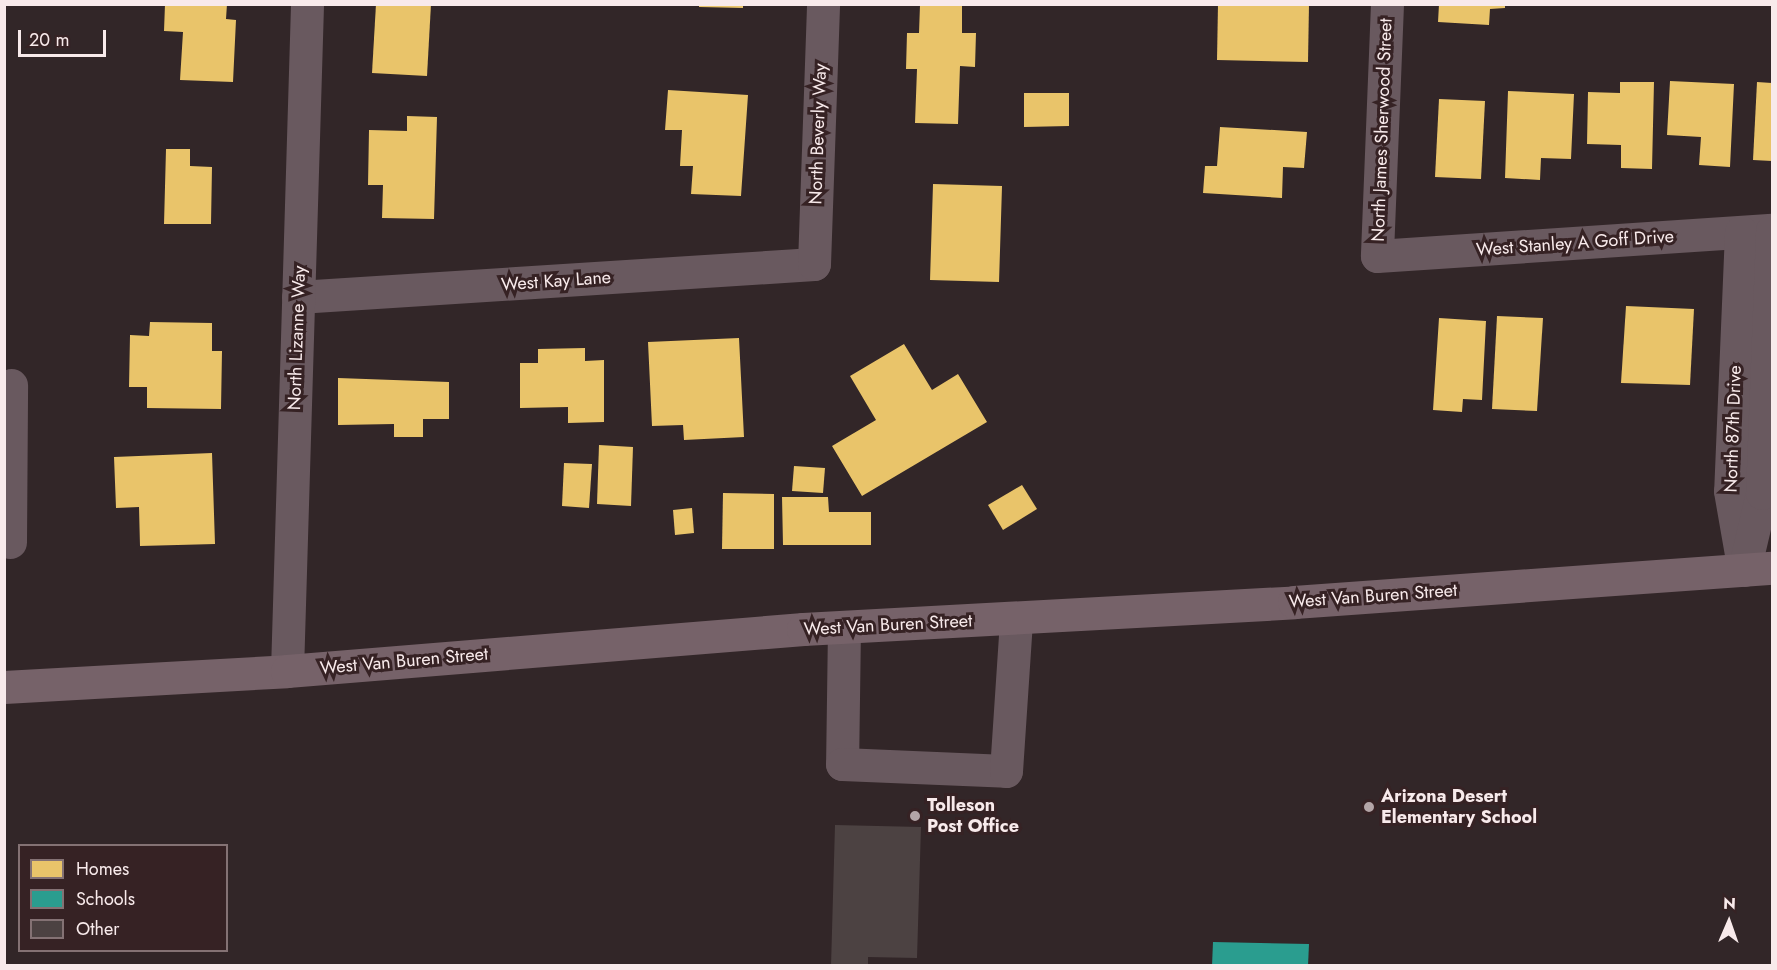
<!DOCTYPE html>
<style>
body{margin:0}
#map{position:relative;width:1777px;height:970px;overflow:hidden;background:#322628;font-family:Jost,sans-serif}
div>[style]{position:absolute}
.homes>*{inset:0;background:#e9c46a}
.schools>*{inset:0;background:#2a9d8f}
.building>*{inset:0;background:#4c4242}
.minor>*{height:33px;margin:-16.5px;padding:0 16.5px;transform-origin:16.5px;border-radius:16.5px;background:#69595f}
.major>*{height:33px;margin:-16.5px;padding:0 16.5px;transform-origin:16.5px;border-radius:16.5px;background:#766269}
.dots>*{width:16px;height:16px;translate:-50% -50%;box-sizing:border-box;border:3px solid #362224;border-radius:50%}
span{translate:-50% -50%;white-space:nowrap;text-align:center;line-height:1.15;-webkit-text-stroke:6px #362224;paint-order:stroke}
.street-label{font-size:18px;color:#f8eaeb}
.poi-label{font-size:18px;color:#f8eaeb;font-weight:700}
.left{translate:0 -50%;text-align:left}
.frame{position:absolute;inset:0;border:6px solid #f8eaeb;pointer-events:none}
.legend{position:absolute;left:18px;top:844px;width:210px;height:108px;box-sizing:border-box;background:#362224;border:2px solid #847274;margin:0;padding:8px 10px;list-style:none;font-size:18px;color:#f8eaeb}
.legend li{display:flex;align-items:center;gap:12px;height:30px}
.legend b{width:30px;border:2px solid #847274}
.north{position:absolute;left:1699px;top:892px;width:60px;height:60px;-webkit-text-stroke:4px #362224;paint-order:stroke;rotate:2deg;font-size:16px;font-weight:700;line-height:24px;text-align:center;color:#f8eaeb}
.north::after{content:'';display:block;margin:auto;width:21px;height:27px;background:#f8eaeb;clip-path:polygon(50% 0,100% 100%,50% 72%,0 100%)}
.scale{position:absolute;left:18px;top:30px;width:88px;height:27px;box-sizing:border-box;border:3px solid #f8eaeb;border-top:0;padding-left:8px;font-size:18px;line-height:21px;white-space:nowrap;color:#f8eaeb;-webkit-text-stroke:4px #362224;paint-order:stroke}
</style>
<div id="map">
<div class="homes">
<div style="clip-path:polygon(165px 4px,227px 4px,226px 19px,236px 20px,233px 82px,180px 80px,183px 32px,164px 31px)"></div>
<div style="clip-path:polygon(376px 4px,431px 4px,427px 76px,372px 73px)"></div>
<div style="clip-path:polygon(699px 4px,743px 4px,743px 8px,699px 7px)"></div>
<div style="clip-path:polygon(1218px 4px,1309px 4px,1308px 62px,1217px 60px)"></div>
<div style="clip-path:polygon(1439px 4px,1505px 4px,1505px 8px,1490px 9px,1489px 25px,1438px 22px)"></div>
<div style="clip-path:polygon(920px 5px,962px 5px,962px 33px,976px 33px,975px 67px,960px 66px,958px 124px,915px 123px,917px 69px,906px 69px,907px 33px,919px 33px)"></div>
<div style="clip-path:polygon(1670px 81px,1734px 84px,1730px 167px,1699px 165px,1701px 137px,1667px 135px)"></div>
<div style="clip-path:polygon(1620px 82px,1654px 82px,1652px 169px,1621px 168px,1621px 145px,1587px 144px,1588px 92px,1620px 93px)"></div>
<div style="clip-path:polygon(1757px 82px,1772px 83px,1772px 161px,1753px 160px)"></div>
<div style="clip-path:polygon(668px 90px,748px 95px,741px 196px,691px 194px,693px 166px,680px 166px,682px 130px,665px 130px)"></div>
<div style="clip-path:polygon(1508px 91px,1574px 94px,1571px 159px,1541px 158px,1540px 180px,1505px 178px)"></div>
<div style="clip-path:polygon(1024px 93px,1069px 93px,1069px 126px,1024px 127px)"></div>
<div style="clip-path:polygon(1439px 99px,1485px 101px,1481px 179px,1435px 177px)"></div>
<div style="clip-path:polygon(407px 116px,437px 117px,434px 219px,382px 218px,383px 185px,368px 185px,369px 130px,407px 131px)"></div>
<div style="clip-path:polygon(1220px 127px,1307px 132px,1304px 168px,1283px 167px,1282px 198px,1203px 193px,1205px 166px,1217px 166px)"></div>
<div style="clip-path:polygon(166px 149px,190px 149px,190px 166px,212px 167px,211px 224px,164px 224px)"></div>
<div style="clip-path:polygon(933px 184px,1002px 186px,999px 282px,930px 280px)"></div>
<div style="clip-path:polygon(1626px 306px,1694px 309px,1690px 385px,1621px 383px)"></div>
<div style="clip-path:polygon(1497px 316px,1543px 318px,1537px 411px,1492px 409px)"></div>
<div style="clip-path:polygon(1439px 318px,1486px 321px,1482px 400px,1463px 399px,1462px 412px,1433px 410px)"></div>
<div style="clip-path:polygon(150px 322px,212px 323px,212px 351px,222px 351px,221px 409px,147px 408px,147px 387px,129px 387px,130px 335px,149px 336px)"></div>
<div style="clip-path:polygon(739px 338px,744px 437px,684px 440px,683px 425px,652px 426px,648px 342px)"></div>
<div style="clip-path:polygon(904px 344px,932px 390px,958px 374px,987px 422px,862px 496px,832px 446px,876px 420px,850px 376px)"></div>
<div style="clip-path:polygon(585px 348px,585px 361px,604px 360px,604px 422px,568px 423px,568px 407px,520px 408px,520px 363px,538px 363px,538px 349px)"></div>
<div style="clip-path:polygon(338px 378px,449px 382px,449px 419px,423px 419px,423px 437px,394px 437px,394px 424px,338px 425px)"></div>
<div style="clip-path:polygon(599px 445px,633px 447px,631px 506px,597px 504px)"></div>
<div style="clip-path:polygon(212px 453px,215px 544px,140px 546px,139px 507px,116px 508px,114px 457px)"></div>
<div style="clip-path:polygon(564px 463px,592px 464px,589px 508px,562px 506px)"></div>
<div style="clip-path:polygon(794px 466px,825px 468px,823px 493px,792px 491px)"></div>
<div style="clip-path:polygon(1022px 485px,1037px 509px,1003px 530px,988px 505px)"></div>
<div style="clip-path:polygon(723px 493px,774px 494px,774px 549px,722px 549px)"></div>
<div style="clip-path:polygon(782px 497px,828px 497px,829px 512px,871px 512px,871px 545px,783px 545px)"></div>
<div style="clip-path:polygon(692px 508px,694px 533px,675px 535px,673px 510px)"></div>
</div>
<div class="schools">
<div style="clip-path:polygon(1213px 942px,1309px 944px,1308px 966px,1212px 966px)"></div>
</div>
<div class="building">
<div style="clip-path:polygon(835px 825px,921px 827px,917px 958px,868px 957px,868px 966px,831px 966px)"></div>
</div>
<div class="minor">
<div style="left:1387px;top:4px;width:252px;rotate:92.3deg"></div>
<div style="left:1377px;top:256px;width:396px;rotate:-3.8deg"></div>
<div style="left:1741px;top:232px;width:259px;rotate:92.4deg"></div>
<div style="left:1730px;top:491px;width:70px;rotate:80.1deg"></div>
<div style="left:298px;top:297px;width:517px;rotate:-3.66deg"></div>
<div style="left:814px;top:264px;width:260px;rotate:-88deg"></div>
<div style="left:10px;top:542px;width:157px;rotate:-89.6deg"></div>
<div style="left:1744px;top:570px;width:79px;rotate:-76.8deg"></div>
<div style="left:1762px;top:493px;width:263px;rotate:-87.8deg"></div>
<div style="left:844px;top:627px;width:137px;rotate:90.8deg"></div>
<div style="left:842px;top:764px;width:164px;rotate:2.4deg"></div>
<div style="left:1006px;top:771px;width:152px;rotate:-86.2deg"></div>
<div style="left:287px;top:671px;width:667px;rotate:-88.28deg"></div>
</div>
<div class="major">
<div style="left:4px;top:687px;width:283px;rotate:-3.2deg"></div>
<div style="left:287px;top:671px;width:518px;rotate:-4.65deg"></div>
<div style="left:803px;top:629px;width:492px;rotate:-3.1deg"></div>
<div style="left:1294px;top:602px;width:479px;rotate:-4.1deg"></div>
</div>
<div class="dots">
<div style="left:1369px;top:807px;background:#b3a5a7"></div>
<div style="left:915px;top:816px;background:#b3a5a7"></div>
</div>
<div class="street-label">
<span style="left:1382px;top:130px;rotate:-88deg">North James Sherwood Street</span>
<span style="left:818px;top:134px;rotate:-88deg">North Beverly Way</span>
<span style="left:1575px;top:243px;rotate:-4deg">West Stanley A Goff Drive</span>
<span style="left:556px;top:281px;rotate:-4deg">West Kay Lane</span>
<span style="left:297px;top:338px;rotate:-88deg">North Lizanne Way</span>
<span style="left:1733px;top:429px;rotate:-88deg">North 87th Drive</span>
<span style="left:1373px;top:596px;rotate:-4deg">West Van Buren Street</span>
<span style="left:888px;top:625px;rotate:-3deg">West Van Buren Street</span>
<span style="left:404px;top:661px;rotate:-5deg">West Van Buren Street</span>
</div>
<div class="poi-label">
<span class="left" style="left:1381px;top:807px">Arizona Desert<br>Elementary School</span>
<span class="left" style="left:927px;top:816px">Tolleson<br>Post Office</span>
</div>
<div class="frame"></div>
<ul class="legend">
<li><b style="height:16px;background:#e9c46a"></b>Homes</li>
<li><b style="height:16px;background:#2a9d8f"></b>Schools</li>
<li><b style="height:16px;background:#4c4242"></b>Other</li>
</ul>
<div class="north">N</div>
<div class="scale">20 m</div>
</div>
